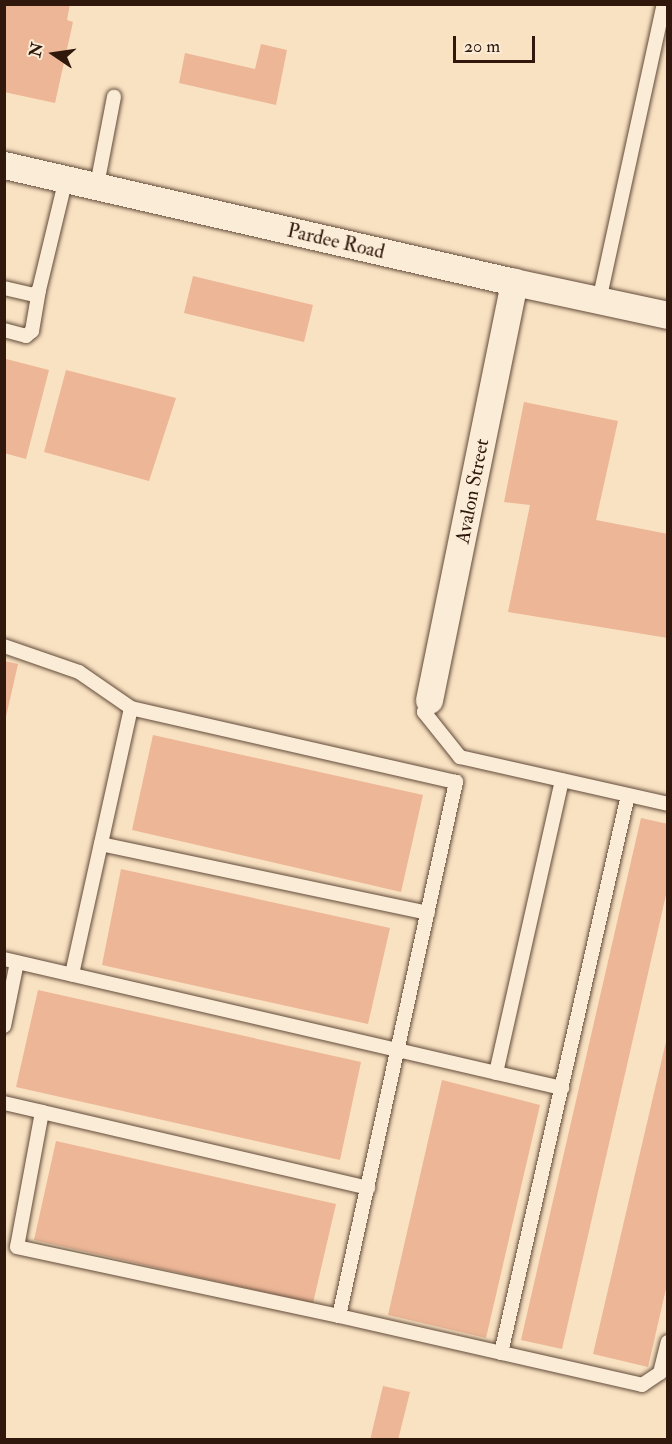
<!DOCTYPE html>
<style>
body{margin:0}
#map{position:relative;width:672px;height:1444px;overflow:hidden;background:#f9e2c2;font-family:"IM FELL Double Pica",serif}
div>[style]{position:absolute}
.building>*{inset:0;background:#ecb697}
.roads{filter:drop-shadow(0 0 2px #624b3a) drop-shadow(0 0 2px #624b3a)}
.lane>*{height:14px;margin:-7px;padding:0 7px;transform-origin:7px;border-radius:7px;background:#fbecd7}
.street>*{height:27px;margin:-13.5px;padding:0 13.5px;transform-origin:13.5px;border-radius:13.5px;background:#fbecd7}
span{translate:-50% -50%;white-space:nowrap;text-align:center;line-height:1.15;-webkit-text-stroke:6px #fbecd7;paint-order:stroke}
.street-label{font-size:20px;color:#30190c}
.frame{position:absolute;inset:0;border:6px solid #30190c;pointer-events:none}
.north{position:absolute;left:24px;top:24px;width:60px;height:60px;-webkit-text-stroke:4px #fbecd7;paint-order:stroke;rotate:283deg;font-size:16px;font-weight:700;line-height:24px;text-align:center;color:#30190c}
.north::after{content:'';display:block;margin:auto;width:21px;height:27px;background:#30190c;clip-path:polygon(50% 0,100% 100%,50% 72%,0 100%)}
.scale{position:absolute;left:453px;top:36px;width:82px;height:27px;box-sizing:border-box;border:3px solid #30190c;border-top:0;padding-left:8px;font-size:18px;line-height:21px;white-space:nowrap;color:#30190c;-webkit-text-stroke:4px #fbecd7;paint-order:stroke}
</style>
<div id="map">
<div class="building">
<div style="clip-path:polygon(4px 4px,70px 4px,67px 20px,73px 22px,55px 103px,4px 92px)"></div>
<div style="clip-path:polygon(261px 44px,287px 50px,276px 105px,179px 83px,185px 53px,255px 69px)"></div>
<div style="clip-path:polygon(193px 276px,313px 305px,304px 342px,184px 313px)"></div>
<div style="clip-path:polygon(6px 359px,49px 370px,26px 459px,4px 453px)"></div>
<div style="clip-path:polygon(66px 370px,176px 398px,149px 481px,44px 452px)"></div>
<div style="clip-path:polygon(524px 402px,618px 421px,596px 520px,668px 534px,668px 638px,508px 612px,530px 505px,504px 502px)"></div>
<div style="clip-path:polygon(4px 661px,18px 664px,5px 721px,4px 721px)"></div>
<div style="clip-path:polygon(153px 735px,423px 795px,401px 892px,132px 830px)"></div>
<div style="clip-path:polygon(641px 818px,668px 824px,668px 886px,562px 1349px,521px 1340px)"></div>
<div style="clip-path:polygon(121px 869px,390px 928px,368px 1024px,102px 965px)"></div>
<div style="clip-path:polygon(38px 990px,361px 1062px,340px 1160px,16px 1087px)"></div>
<div style="clip-path:polygon(668px 1033px,668px 1280px,648px 1367px,593px 1354px)"></div>
<div style="clip-path:polygon(442px 1080px,540px 1105px,486px 1338px,388px 1315px)"></div>
<div style="clip-path:polygon(56px 1141px,336px 1204px,313px 1303px,34px 1240px)"></div>
<div style="clip-path:polygon(383px 1386px,410px 1392px,398px 1440px,370px 1440px)"></div>
</div>
<div class="roads">
<div class="lane">
<div style="left:97px;top:185px;width:90px;rotate:-79.1deg"></div>
<div style="left:4px;top:288px;width:31px;rotate:13deg"></div>
<div style="left:34px;top:295px;width:7px;rotate:-45deg"></div>
<div style="left:39px;top:290px;width:115px;rotate:-76.4deg"></div>
<div style="left:599px;top:301px;width:304px;rotate:-77.7deg"></div>
<div style="left:4px;top:330px;width:23px;rotate:15deg"></div>
<div style="left:26px;top:336px;width:8px;rotate:-40deg"></div>
<div style="left:32px;top:331px;width:42px;rotate:-80.3deg"></div>
<div style="left:4px;top:646px;width:79px;rotate:19.1deg"></div>
<div style="left:79px;top:672px;width:63px;rotate:34.7deg"></div>
<div style="left:429px;top:700px;width:13px;rotate:113deg"></div>
<div style="left:424px;top:712px;width:58px;rotate:51.3deg"></div>
<div style="left:460px;top:757px;width:213px;rotate:12.7deg"></div>
<div style="left:101px;top:844px;width:334px;rotate:11.9deg"></div>
<div style="left:4px;top:959px;width:573px;rotate:13.02deg"></div>
<div style="left:4px;top:1026px;width:65px;rotate:-78.5deg"></div>
<div style="left:496px;top:1073px;width:300px;rotate:-77.3deg"></div>
<div style="left:4px;top:1103px;width:39px;rotate:13deg"></div>
<div style="left:42px;top:1112px;width:137px;rotate:100.5deg"></div>
<div style="left:17px;top:1247px;width:329px;rotate:12.1deg"></div>
<div style="left:339px;top:1316px;width:547px;rotate:-77.64deg"></div>
<div style="left:456px;top:782px;width:333px;rotate:-167.2deg"></div>
<div style="left:131px;top:708px;width:273px;rotate:102.5deg"></div>
<div style="left:42px;top:1112px;width:335px;rotate:13.1deg"></div>
<div style="left:339px;top:1316px;width:311px;rotate:12.8deg"></div>
<div style="left:642px;top:1385px;width:22px;rotate:-34deg"></div>
<div style="left:660px;top:1373px;width:32px;rotate:-76deg"></div>
<div style="left:501px;top:1353px;width:572px;rotate:-77.18deg"></div>
</div>
<div class="street">
<div style="left:4px;top:165px;width:523px;rotate:12.92deg"></div>
<div style="left:514px;top:282px;width:157px;rotate:12.1deg"></div>
<div style="left:429px;top:700px;width:427px;rotate:-78.5deg"></div>
</div>
</div>
<div class="street-label">
<span style="left:336px;top:241px;rotate:13deg">Pardee Road</span>
<span style="left:472px;top:491px;rotate:-79deg">Avalon Street</span>
</div>
<div class="frame"></div>
<div class="north">N</div>
<div class="scale">20 m</div>
</div>
